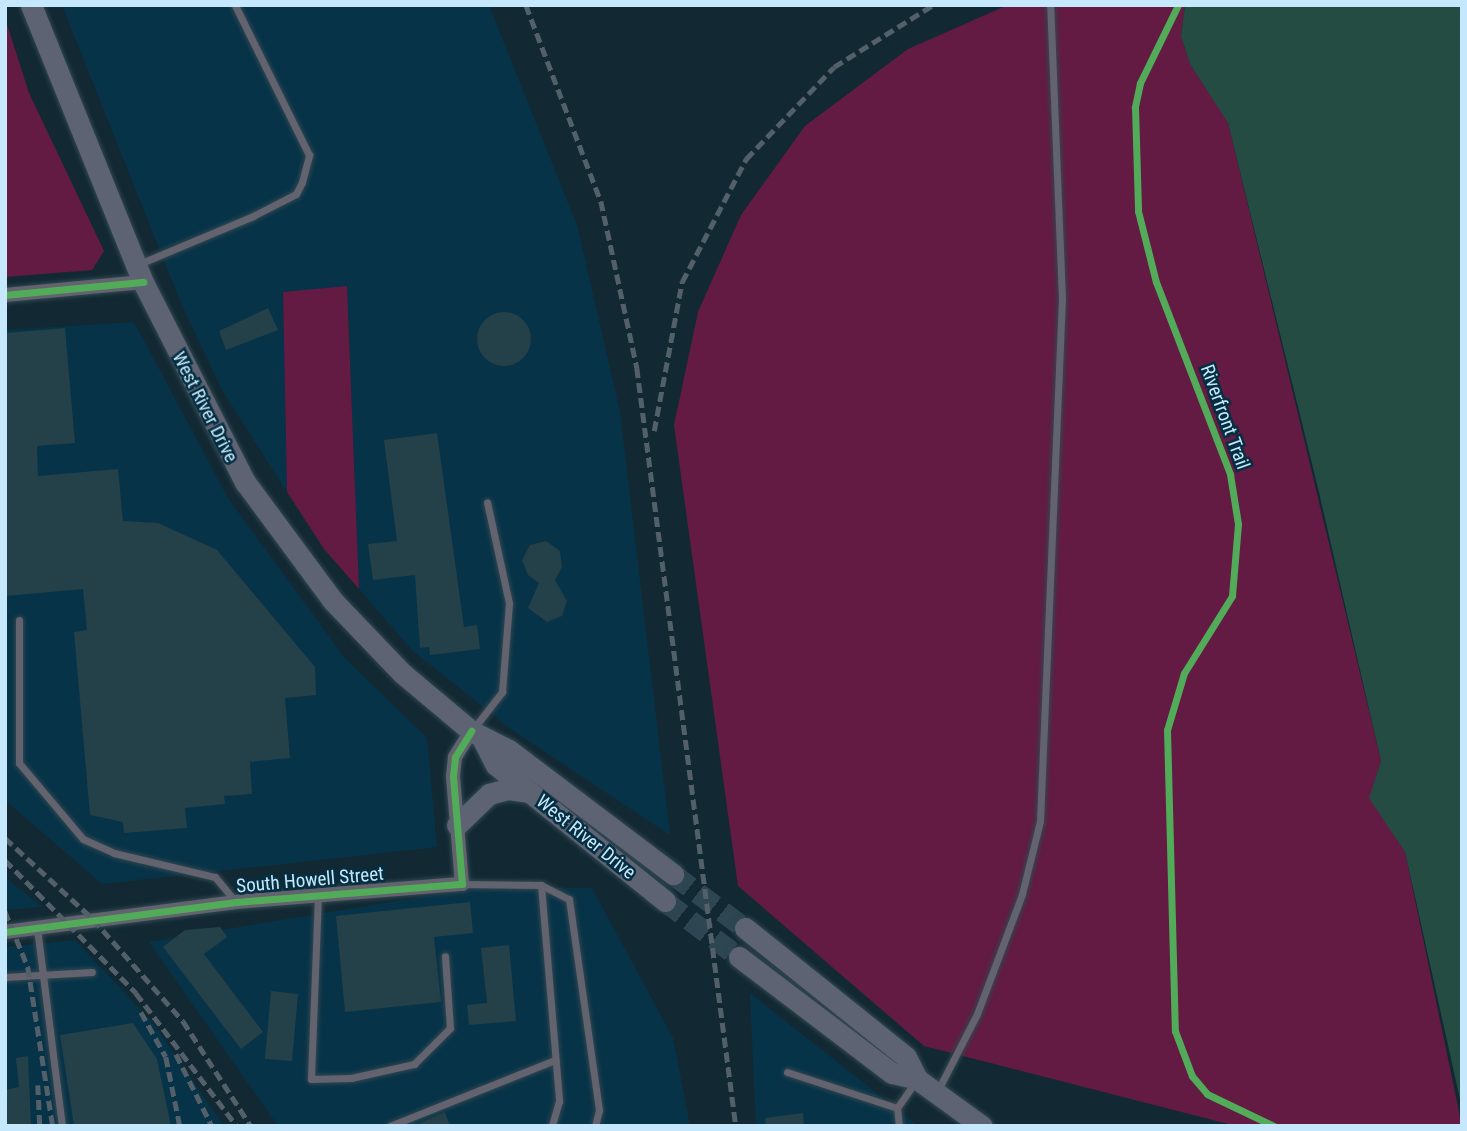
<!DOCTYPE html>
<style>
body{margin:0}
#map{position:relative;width:1467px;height:1131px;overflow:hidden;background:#122933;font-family:"Roboto Condensed",sans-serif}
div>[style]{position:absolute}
.built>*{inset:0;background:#073348}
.green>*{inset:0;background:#631b43}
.water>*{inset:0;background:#244c43}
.building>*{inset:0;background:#244048}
.round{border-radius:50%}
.primary-tunnel>*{height:21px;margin-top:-10.5px;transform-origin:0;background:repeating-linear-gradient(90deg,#2d4651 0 21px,transparent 0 31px)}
.roads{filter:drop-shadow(0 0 2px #314751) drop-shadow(0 0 2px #314751)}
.service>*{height:7px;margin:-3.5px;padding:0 3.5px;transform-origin:3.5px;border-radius:3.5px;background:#62636e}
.minor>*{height:14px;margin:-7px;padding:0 7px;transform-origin:7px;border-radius:7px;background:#62636e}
.primary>*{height:21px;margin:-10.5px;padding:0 10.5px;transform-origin:10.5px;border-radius:10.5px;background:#5d6372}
.rail>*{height:4.5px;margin-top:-2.25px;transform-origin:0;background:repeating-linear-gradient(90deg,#535f69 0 10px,transparent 0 15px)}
.cycleway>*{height:7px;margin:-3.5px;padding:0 3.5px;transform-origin:3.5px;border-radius:3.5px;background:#51ab58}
span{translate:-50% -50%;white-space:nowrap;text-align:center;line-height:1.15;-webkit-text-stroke:5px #052e41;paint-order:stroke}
.street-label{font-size:19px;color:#c5e8fd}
.frame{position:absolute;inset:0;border:7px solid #c5e8fd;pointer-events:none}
</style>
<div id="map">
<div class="built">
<div style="clip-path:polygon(62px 5px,489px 5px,577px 225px,620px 412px,670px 835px,512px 730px,412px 650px,359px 589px,347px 286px,283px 293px,287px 492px,222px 390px,181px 303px)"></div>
<div style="clip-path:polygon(134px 322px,228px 498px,344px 657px,427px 738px,437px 847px,102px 884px,5px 800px,5px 330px)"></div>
<div style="clip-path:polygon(5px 877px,42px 907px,5px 910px)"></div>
<div style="clip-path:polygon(481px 887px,592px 888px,673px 1038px,690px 1126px,278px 1126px,149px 942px)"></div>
<div style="clip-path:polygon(75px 940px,153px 1023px,224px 1126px,5px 1126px,5px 947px)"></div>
<div style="clip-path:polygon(750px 993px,918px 1126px,756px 1126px)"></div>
</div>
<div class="green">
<div style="clip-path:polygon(1008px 5px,1185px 5px,1181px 36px,1190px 64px,1228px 122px,1381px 761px,1370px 798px,1405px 852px,1462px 1126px,1236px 1126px,924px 1046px,738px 886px,674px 425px,698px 312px,741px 215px,805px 126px,908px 49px)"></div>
<div style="clip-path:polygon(5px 18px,29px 93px,104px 251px,92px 270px,5px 277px)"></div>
<div style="clip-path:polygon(347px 286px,359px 589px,324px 549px,287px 492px,283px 292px)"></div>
</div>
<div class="water">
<div style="clip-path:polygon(1185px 5px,1462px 5px,1462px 1108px,1405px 852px,1369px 798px,1381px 761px,1318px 488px,1228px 123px,1190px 64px,1181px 36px)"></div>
</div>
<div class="building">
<div style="clip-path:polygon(268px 308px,278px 330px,226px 350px,219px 331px)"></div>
<div class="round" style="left:477px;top:312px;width:54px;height:54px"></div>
<div style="clip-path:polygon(65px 328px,75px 443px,37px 446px,38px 476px,118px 469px,123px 521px,158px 523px,217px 550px,315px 667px,316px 695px,285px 698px,290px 758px,250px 762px,252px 794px,224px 796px,225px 804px,185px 808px,187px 828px,124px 833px,123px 822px,90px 815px,74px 632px,87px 630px,83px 589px,5px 596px,5px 333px)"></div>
<div style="clip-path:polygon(437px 433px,464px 627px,477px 625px,480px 649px,430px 655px,429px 647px,420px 648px,415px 575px,373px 580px,368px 544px,397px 541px,384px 440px)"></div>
<div style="clip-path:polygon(546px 541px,560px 551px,562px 567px,555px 580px,567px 601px,562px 616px,547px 622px,528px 608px,539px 583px,528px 575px,522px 560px,530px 545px)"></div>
<div style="clip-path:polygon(470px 902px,473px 933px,434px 937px,441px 1002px,345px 1012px,336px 916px)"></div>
<div style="clip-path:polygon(220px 927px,227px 937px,204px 954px,263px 1032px,241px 1049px,163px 947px,185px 930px)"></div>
<div style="clip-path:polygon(509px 945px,516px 1021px,469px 1025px,467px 1005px,487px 1003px,481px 948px)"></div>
<div style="clip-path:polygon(271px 991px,298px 994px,292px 1061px,265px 1059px)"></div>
<div style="clip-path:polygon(133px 1023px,157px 1059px,171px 1126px,74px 1126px,60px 1035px)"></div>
<div style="clip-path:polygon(28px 1056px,31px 1126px,5px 1126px,5px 1090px,19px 1087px,16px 1058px)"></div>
<div style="clip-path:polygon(445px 1112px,450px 1126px,413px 1126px)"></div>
<div style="clip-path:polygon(803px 1113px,804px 1126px,766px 1126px,765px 1118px)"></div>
</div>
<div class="primary-tunnel">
<div style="left:673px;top:874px;width:90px;rotate:36.9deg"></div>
<div style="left:665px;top:901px;width:93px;rotate:37.1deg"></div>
</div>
<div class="roads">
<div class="service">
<div style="left:139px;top:264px;width:124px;rotate:-22.8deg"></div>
<div style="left:253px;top:216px;width:48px;rotate:-27.1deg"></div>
<div style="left:296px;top:194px;width:13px;rotate:-63deg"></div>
<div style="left:302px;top:182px;width:28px;rotate:-75deg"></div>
<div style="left:309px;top:155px;width:167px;rotate:-116.3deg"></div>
<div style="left:19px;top:620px;width:143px;rotate:90deg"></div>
<div style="left:19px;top:763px;width:99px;rotate:49.9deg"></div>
<div style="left:83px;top:839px;width:34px;rotate:24deg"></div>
<div style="left:114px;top:853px;width:104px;rotate:13.4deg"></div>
<div style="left:215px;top:877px;width:31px;rotate:50deg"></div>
<div style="left:474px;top:728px;width:46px;rotate:-52.1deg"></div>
<div style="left:502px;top:692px;width:89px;rotate:-85.5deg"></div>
<div style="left:509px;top:603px;width:103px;rotate:-102.3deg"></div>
<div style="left:462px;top:884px;width:79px;rotate:0.7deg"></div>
<div style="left:541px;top:885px;width:217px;rotate:85.2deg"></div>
<div style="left:559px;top:1101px;width:26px;rotate:106deg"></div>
<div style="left:541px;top:885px;width:31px;rotate:27deg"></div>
<div style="left:569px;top:899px;width:213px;rotate:81.9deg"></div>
<div style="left:599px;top:1110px;width:16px;rotate:104deg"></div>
<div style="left:318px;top:895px;width:184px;rotate:92.2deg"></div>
<div style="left:311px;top:1079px;width:40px;rotate:-1.4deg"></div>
<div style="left:351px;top:1078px;width:65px;rotate:-12.5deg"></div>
<div style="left:414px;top:1064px;width:51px;rotate:-45deg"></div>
<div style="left:450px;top:1028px;width:72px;rotate:-94deg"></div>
<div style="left:37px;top:928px;width:200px;rotate:82.8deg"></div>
<div style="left:5px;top:977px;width:87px;rotate:-3.3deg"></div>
<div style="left:787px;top:1072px;width:116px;rotate:18.1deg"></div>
<div style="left:938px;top:1090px;width:85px;rotate:-62.8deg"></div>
<div style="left:977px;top:1014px;width:128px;rotate:-69.4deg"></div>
<div style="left:1022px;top:894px;width:75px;rotate:-76.1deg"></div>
<div style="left:1040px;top:821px;width:522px;rotate:-87.59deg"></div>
<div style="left:1062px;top:299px;width:294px;rotate:-92.3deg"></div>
<div style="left:390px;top:1126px;width:178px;rotate:-21.8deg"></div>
<div style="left:899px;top:1126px;width:18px;rotate:-96deg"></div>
<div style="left:897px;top:1108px;width:32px;rotate:-55deg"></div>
</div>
<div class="minor">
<div style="left:5px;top:295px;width:139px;rotate:-5.4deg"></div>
<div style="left:5px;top:932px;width:233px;rotate:-7.4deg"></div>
<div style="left:236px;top:902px;width:227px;rotate:-4.6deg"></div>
<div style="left:462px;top:884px;width:108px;rotate:-94.8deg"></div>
<div style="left:453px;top:776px;width:19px;rotate:-84deg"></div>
<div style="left:455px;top:757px;width:31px;rotate:-58deg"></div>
</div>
<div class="primary">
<div style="left:31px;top:5px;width:299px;rotate:68deg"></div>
<div style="left:143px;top:282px;width:225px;rotate:63deg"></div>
<div style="left:245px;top:482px;width:148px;rotate:53.5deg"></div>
<div style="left:333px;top:601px;width:100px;rotate:46.2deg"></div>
<div style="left:402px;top:673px;width:90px;rotate:40deg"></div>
<div style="left:471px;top:731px;width:42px;rotate:26.6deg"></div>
<div style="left:509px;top:750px;width:206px;rotate:37.1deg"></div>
<div style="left:483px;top:740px;width:28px;rotate:63deg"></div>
<div style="left:496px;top:765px;width:217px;rotate:38.8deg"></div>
<div style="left:457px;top:825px;width:45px;rotate:-44.1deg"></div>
<div style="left:489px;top:794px;width:20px;rotate:-15deg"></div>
<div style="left:508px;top:789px;width:22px;rotate:8deg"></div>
<div style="left:745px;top:928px;width:206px;rotate:38.7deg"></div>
<div style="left:906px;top:1057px;width:25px;rotate:63deg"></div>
<div style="left:917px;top:1079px;width:80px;rotate:35.9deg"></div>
<div style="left:739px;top:957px;width:192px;rotate:37.2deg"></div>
<div style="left:892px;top:1073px;width:26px;rotate:13deg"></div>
</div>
</div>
<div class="rail">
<div style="left:526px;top:5px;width:210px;rotate:69.1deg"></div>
<div style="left:601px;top:201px;width:171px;rotate:77.8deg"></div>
<div style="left:637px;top:368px;width:764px;rotate:82.56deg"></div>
<div style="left:654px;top:431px;width:152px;rotate:-79.4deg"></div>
<div style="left:682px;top:282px;width:139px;rotate:-62.5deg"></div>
<div style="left:746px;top:159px;width:127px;rotate:-46.3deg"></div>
<div style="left:834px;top:67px;width:117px;rotate:-32.1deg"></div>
<div style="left:5px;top:838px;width:120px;rotate:42.6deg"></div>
<div style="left:93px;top:919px;width:136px;rotate:48.6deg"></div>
<div style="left:183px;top:1021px;width:125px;rotate:57.1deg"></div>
<div style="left:5px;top:860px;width:187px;rotate:45.4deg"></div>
<div style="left:136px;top:993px;width:167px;rotate:52.8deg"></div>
<div style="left:5px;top:911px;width:61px;rotate:67.7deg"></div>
<div style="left:28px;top:967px;width:161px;rotate:81.1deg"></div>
<div style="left:141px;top:1012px;width:51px;rotate:60.9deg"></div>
<div style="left:166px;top:1057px;width:70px;rotate:78.5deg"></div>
<div style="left:176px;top:1054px;width:80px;rotate:63.4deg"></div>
<div style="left:38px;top:1085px;width:41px;rotate:87.2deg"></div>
</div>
<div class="cycleway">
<div style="left:1178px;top:5px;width:87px;rotate:116deg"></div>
<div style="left:1140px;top:83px;width:25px;rotate:102deg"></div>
<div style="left:1135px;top:107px;width:104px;rotate:88.3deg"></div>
<div style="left:1138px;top:211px;width:73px;rotate:75.8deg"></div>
<div style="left:1156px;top:282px;width:206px;rotate:68.9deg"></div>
<div style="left:1230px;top:474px;width:51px;rotate:80.9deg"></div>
<div style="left:1238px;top:524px;width:72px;rotate:94.8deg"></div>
<div style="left:1232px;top:596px;width:91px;rotate:121.9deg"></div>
<div style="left:1184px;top:673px;width:59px;rotate:106.6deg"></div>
<div style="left:1167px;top:730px;width:301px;rotate:88.5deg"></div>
<div style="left:1175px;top:1031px;width:48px;rotate:69.3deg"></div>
<div style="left:1192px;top:1076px;width:23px;rotate:50deg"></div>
<div style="left:1207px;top:1094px;width:74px;rotate:25.5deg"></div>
<div style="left:5px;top:295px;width:139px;rotate:-5.4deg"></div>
<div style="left:5px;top:932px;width:233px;rotate:-7.4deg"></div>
<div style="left:236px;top:902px;width:227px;rotate:-4.6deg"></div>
<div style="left:462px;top:884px;width:108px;rotate:-94.8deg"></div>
<div style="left:453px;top:776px;width:19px;rotate:-84deg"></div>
<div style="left:455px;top:757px;width:31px;rotate:-58deg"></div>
</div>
<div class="street-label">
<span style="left:205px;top:407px;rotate:63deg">West River Drive</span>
<span style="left:1225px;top:417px;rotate:70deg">Riverfront Trail</span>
<span style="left:586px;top:837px;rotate:39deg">West River Drive</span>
<span style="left:310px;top:880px;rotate:-5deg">South Howell Street</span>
</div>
<div class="frame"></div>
</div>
